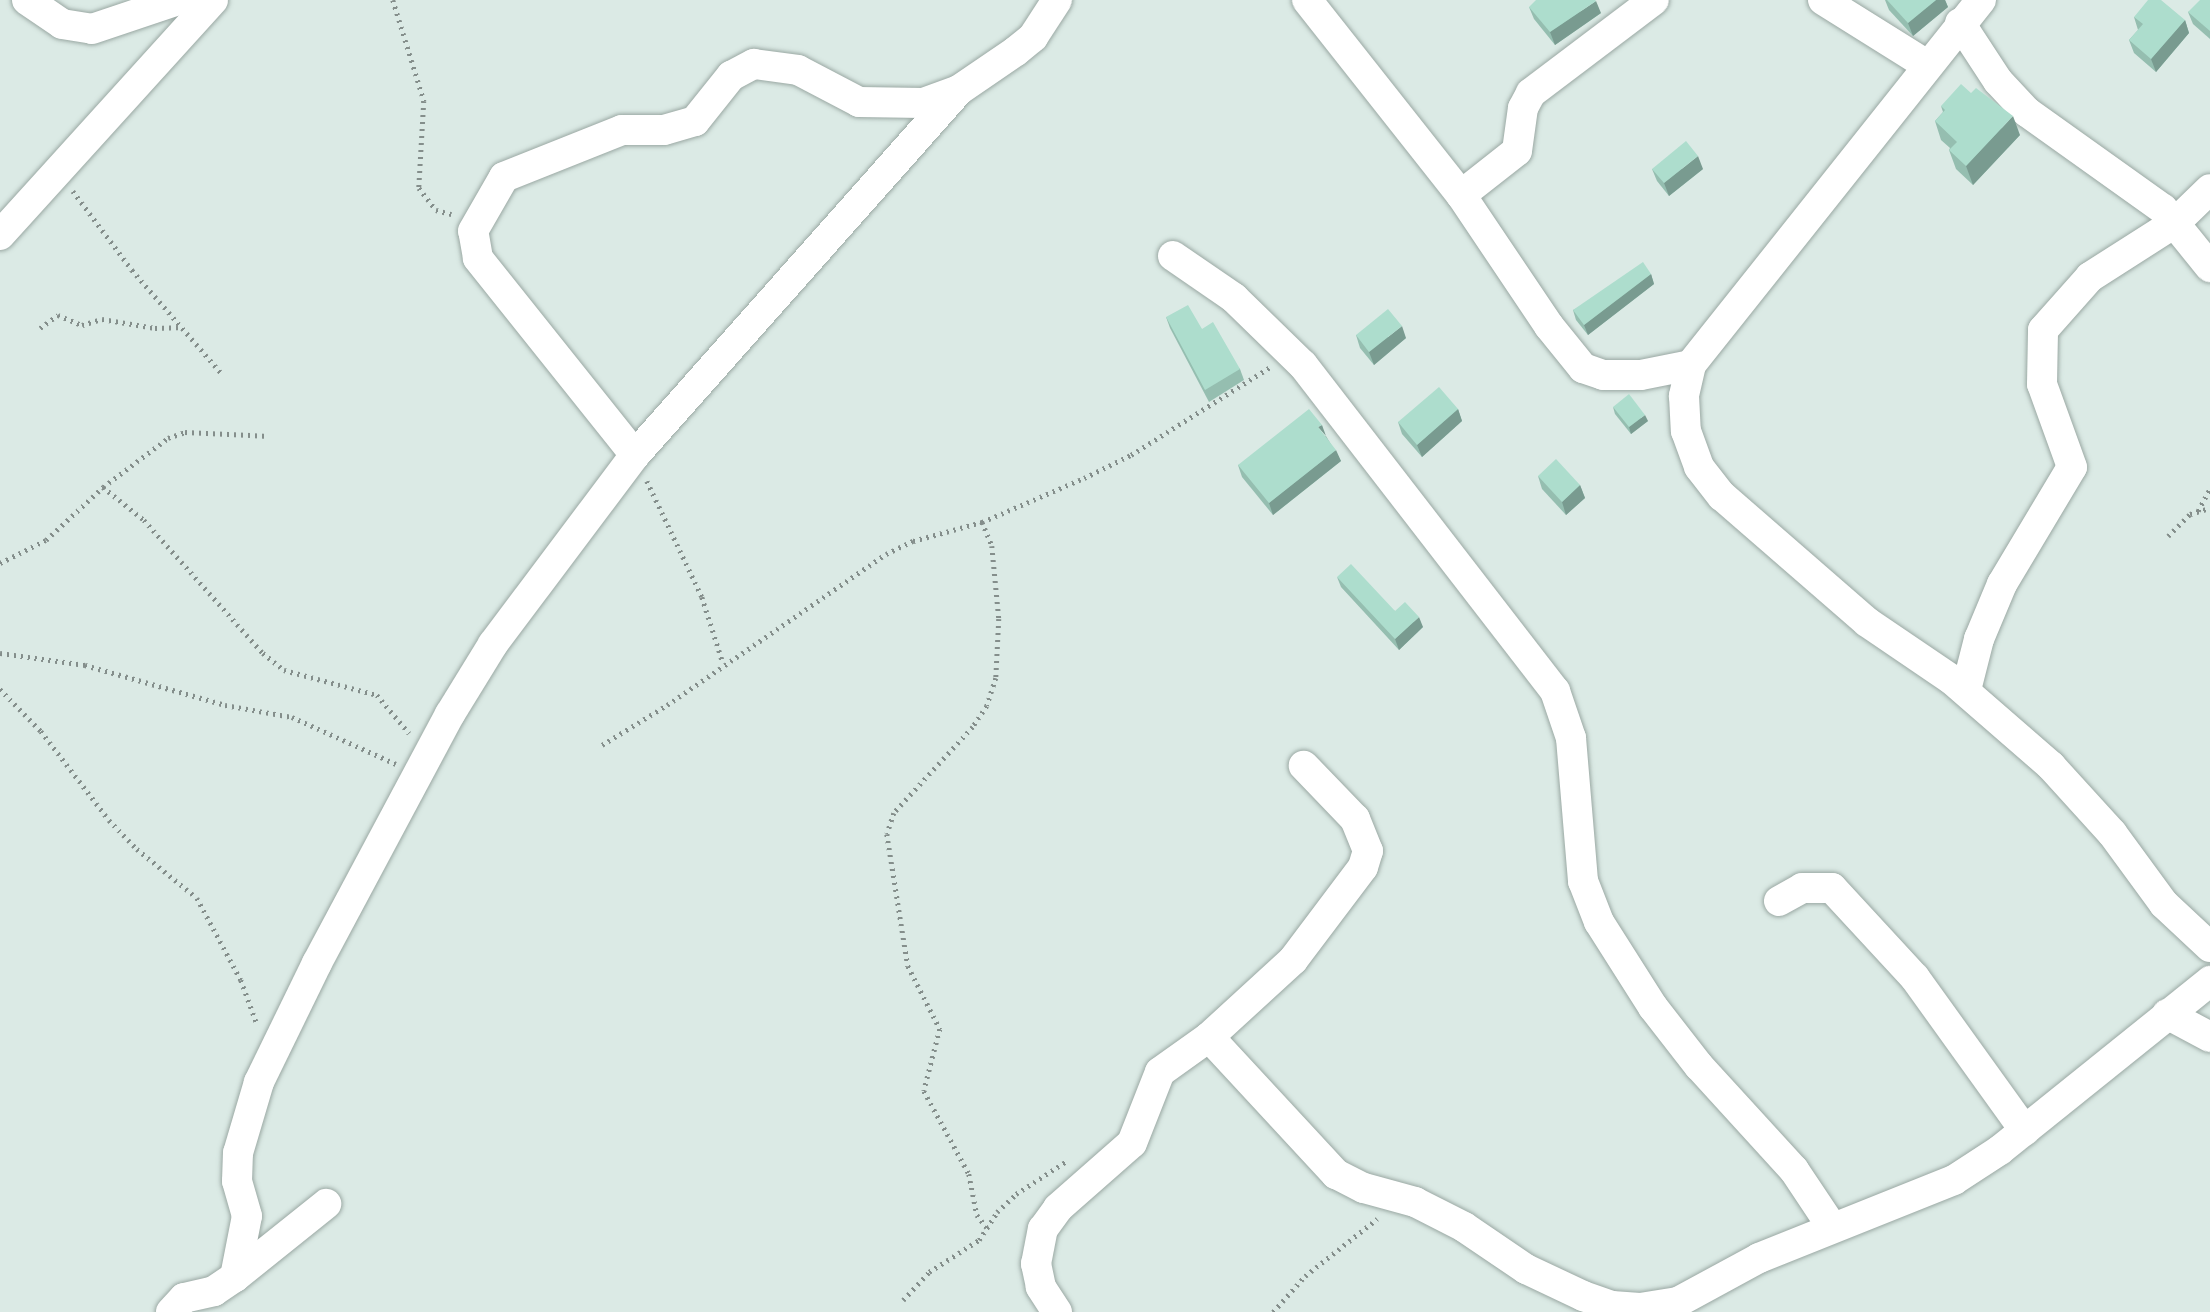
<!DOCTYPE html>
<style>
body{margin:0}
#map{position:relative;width:2210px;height:1312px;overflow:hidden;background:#dbeae5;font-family:"Golos Text",sans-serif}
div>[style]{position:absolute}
.path>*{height:4.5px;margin-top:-2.25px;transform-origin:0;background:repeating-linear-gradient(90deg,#848e8b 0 2px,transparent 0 7px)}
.roads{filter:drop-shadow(0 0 2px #9aa8a3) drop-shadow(0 0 2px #9aa8a3)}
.minor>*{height:30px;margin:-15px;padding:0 15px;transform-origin:15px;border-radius:15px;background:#fff}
.wall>*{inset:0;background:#95beb0}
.shaded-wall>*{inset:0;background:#799b90}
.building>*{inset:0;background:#adddcd}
span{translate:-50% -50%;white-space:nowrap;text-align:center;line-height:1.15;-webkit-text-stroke:7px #dbeae5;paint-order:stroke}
</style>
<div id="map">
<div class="path">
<div style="left:393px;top:0;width:106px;rotate:72.9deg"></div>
<div style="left:424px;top:101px;width:87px;rotate:93.3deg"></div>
<div style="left:419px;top:188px;width:28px;rotate:52deg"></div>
<div style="left:436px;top:210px;width:16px;rotate:15deg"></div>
<div style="left:73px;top:191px;width:99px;rotate:53.2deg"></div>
<div style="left:132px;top:270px;width:139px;rotate:49.1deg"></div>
<div style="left:40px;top:328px;width:22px;rotate:-36deg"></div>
<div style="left:58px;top:315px;width:26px;rotate:23deg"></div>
<div style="left:82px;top:325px;width:21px;rotate:-17deg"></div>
<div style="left:102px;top:319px;width:54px;rotate:9.6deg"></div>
<div style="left:155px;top:328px;width:23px;rotate:-2deg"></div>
<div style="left:647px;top:481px;width:128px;rotate:64.6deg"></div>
<div style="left:702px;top:597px;width:69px;rotate:72.3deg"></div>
<div style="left:103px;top:487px;width:53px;rotate:38.8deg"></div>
<div style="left:144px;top:520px;width:178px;rotate:48.2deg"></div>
<div style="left:263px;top:653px;width:27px;rotate:39deg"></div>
<div style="left:284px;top:670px;width:96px;rotate:15deg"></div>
<div style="left:377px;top:695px;width:50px;rotate:49.9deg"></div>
<div style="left:2198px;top:511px;width:26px;rotate:-62deg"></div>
<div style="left:982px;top:522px;width:26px;rotate:67deg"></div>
<div style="left:992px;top:546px;width:73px;rotate:84.5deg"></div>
<div style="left:999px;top:619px;width:59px;rotate:92.9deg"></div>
<div style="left:996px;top:678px;width:29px;rotate:108deg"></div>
<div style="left:987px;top:706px;width:25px;rotate:124deg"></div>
<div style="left:973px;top:727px;width:117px;rotate:132.6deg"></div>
<div style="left:894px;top:813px;width:22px;rotate:108deg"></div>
<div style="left:887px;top:834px;width:134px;rotate:81deg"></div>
<div style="left:908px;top:966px;width:71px;rotate:63.1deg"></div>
<div style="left:940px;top:1029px;width:64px;rotate:104.5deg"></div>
<div style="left:924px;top:1091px;width:94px;rotate:61.5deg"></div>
<div style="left:969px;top:1174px;width:42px;rotate:79deg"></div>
<div style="left:977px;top:1215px;width:16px;rotate:52deg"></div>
<div style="left:2168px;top:536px;width:31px;rotate:-45deg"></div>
<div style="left:2190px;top:514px;width:21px;rotate:-17deg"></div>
<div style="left:0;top:563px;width:51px;rotate:-26.6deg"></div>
<div style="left:46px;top:540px;width:78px;rotate:-42.9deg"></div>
<div style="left:103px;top:487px;width:81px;rotate:-37deg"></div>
<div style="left:168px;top:438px;width:18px;rotate:-19deg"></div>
<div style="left:185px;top:432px;width:84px;rotate:2.7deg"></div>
<div style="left:0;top:653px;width:86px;rotate:8deg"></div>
<div style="left:85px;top:665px;width:146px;rotate:15.9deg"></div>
<div style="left:225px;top:705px;width:68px;rotate:10.2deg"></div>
<div style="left:292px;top:717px;width:114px;rotate:24.3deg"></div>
<div style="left:0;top:689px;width:59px;rotate:45.7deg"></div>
<div style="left:41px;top:731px;width:112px;rotate:52.6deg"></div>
<div style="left:109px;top:820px;width:40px;rotate:46deg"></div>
<div style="left:137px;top:849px;width:77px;rotate:39.2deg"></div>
<div style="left:197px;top:898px;width:93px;rotate:61.8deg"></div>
<div style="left:241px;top:980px;width:47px;rotate:70deg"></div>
<div style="left:602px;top:745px;width:76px;rotate:-31.6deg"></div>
<div style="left:667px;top:705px;width:266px;rotate:-34.6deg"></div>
<div style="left:886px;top:554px;width:30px;rotate:-26deg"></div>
<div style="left:913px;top:541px;width:72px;rotate:-15.4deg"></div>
<div style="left:982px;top:522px;width:111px;rotate:-23.3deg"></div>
<div style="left:1084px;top:478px;width:52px;rotate:-26.1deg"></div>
<div style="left:1131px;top:455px;width:165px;rotate:-32.3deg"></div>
<div style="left:903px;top:1300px;width:38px;rotate:-47deg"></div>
<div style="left:929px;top:1272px;width:59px;rotate:-32.6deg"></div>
<div style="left:979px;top:1240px;width:33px;rotate:-57deg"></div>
<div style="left:997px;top:1212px;width:26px;rotate:-43deg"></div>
<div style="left:1016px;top:1194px;width:59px;rotate:-33.1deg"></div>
<div style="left:1273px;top:1312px;width:48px;rotate:-48.4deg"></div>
<div style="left:1305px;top:1276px;width:92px;rotate:-38.4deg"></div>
</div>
<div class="roads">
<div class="minor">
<div style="left:27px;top:0;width:42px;rotate:34.4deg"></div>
<div style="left:62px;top:24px;width:30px;rotate:9deg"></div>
<div style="left:92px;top:29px;width:91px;rotate:-18.6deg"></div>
<div style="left:1307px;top:0;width:248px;rotate:51.7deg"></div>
<div style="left:1461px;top:195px;width:158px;rotate:56.1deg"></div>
<div style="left:1549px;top:326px;width:54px;rotate:51deg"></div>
<div style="left:1583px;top:368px;width:21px;rotate:19deg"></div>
<div style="left:1603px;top:375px;width:38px"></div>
<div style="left:1641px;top:375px;width:51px;rotate:-11.3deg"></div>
<div style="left:1823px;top:0;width:123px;rotate:32deg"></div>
<div style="left:1981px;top:0;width:466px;rotate:128.5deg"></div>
<div style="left:1691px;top:365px;width:32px;rotate:103deg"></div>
<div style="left:1684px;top:396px;width:35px;rotate:87deg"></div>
<div style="left:1686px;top:431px;width:38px;rotate:70deg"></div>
<div style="left:1699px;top:467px;width:37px;rotate:52deg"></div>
<div style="left:1722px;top:496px;width:192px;rotate:41deg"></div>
<div style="left:1867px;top:622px;width:102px;rotate:34.2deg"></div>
<div style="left:1951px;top:679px;width:133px;rotate:41deg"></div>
<div style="left:2051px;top:766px;width:91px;rotate:47.7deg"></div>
<div style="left:2112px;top:833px;width:88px;rotate:53.8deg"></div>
<div style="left:2164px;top:904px;width:63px;rotate:43.1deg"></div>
<div style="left:1960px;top:23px;width:69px;rotate:56.8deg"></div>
<div style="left:1998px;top:81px;width:42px;rotate:46.9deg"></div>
<div style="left:2027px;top:112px;width:167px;rotate:35.5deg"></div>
<div style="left:2163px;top:209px;width:75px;rotate:51deg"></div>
<div style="left:1461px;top:195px;width:71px;rotate:-38.2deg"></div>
<div style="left:1517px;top:151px;width:43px;rotate:-82.1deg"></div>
<div style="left:1523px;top:108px;width:17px;rotate:-62deg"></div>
<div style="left:1531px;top:93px;width:154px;rotate:-37.1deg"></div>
<div style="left:0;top:235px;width:317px;rotate:-47.8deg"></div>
<div style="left:1173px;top:256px;width:74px;rotate:34.5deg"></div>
<div style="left:1234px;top:298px;width:96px;rotate:44.2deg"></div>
<div style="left:1303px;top:365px;width:412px;rotate:52.3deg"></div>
<div style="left:1555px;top:691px;width:50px;rotate:71.2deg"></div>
<div style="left:1571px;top:738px;width:144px;rotate:85.2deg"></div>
<div style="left:1583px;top:881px;width:44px;rotate:68.7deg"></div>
<div style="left:1599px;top:922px;width:101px;rotate:57.6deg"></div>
<div style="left:1653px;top:1007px;width:75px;rotate:52.1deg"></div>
<div style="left:1699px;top:1066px;width:141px;rotate:47.6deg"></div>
<div style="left:1794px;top:1170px;width:69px;rotate:56.3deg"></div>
<div style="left:635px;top:455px;width:252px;rotate:-128.6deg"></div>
<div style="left:478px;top:258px;width:27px;rotate:-100deg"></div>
<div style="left:473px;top:231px;width:62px;rotate:-60.1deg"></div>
<div style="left:504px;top:177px;width:127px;rotate:-21.7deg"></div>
<div style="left:622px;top:130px;width:42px"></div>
<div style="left:664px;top:130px;width:32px;rotate:-16deg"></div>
<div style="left:695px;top:121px;width:58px;rotate:-51.3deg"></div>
<div style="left:731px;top:76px;width:26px;rotate:-28deg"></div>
<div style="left:754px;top:64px;width:44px;rotate:7.8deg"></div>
<div style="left:798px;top:70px;width:69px;rotate:27.7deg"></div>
<div style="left:859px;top:102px;width:64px;rotate:0.9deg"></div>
<div style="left:923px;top:103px;width:38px;rotate:-20deg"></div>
<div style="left:959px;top:90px;width:69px;rotate:-34.4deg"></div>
<div style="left:1016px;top:51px;width:22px;rotate:-39deg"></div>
<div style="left:1033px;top:37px;width:44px;rotate:-57deg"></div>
<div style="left:1966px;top:690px;width:53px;rotate:-75.7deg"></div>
<div style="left:1979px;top:639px;width:60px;rotate:-67.3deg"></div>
<div style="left:2002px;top:584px;width:136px;rotate:-59.1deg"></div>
<div style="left:2072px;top:467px;width:88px;rotate:-109.9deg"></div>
<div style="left:2042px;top:384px;width:54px;rotate:-88.9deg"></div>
<div style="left:2043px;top:330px;width:71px;rotate:-48.4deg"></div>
<div style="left:2090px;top:277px;width:102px;rotate:-32.6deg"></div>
<div style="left:2176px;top:222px;width:47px;rotate:-44.1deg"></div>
<div style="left:1779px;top:901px;width:26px;rotate:-29deg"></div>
<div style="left:1802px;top:888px;width:30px"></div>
<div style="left:1832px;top:888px;width:122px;rotate:47.3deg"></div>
<div style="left:1915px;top:978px;width:188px;rotate:54.3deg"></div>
<div style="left:2167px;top:1014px;width:49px;rotate:28.1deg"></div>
<div style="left:1209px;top:1037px;width:187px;rotate:47.2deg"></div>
<div style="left:1336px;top:1174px;width:31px;rotate:27deg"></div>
<div style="left:1364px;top:1188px;width:53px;rotate:15.4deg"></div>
<div style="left:1415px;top:1202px;width:55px;rotate:27deg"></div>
<div style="left:1464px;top:1227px;width:75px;rotate:34.1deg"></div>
<div style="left:1526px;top:1269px;width:63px;rotate:25.3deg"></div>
<div style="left:1583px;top:1296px;width:31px;rotate:19deg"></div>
<div style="left:1612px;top:1306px;width:28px;rotate:4deg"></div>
<div style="left:1640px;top:1308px;width:38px;rotate:-9deg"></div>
<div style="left:1678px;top:1302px;width:92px;rotate:-28.5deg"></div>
<div style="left:1759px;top:1258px;width:210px;rotate:-21.8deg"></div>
<div style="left:1954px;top:1180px;width:55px;rotate:-33.1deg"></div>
<div style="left:2000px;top:1150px;width:270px;rotate:-38.8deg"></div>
<div style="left:235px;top:1277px;width:62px;rotate:-78.9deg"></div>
<div style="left:247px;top:1216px;width:36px;rotate:-106deg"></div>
<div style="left:237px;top:1181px;width:28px;rotate:-88deg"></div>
<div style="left:238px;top:1153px;width:74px;rotate:-73.5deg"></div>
<div style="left:259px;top:1082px;width:132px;rotate:-64deg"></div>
<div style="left:317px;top:963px;width:282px;rotate:-61.9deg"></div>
<div style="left:450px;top:714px;width:82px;rotate:-58.4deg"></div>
<div style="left:493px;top:644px;width:236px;rotate:-53.1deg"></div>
<div style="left:635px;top:455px;width:488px;rotate:-48.4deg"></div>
<div style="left:171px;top:1312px;width:19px;rotate:-47deg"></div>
<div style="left:184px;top:1298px;width:31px;rotate:-13deg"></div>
<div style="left:214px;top:1291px;width:25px;rotate:-34deg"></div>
<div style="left:235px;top:1277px;width:117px;rotate:-38.7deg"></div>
<div style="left:1057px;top:1312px;width:30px;rotate:-123deg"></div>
<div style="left:1041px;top:1287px;width:24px;rotate:-102deg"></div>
<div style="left:1036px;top:1264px;width:36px;rotate:-79deg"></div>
<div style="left:1043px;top:1229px;width:26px;rotate:-54deg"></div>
<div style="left:1058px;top:1208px;width:98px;rotate:-41.3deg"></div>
<div style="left:1132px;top:1143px;width:76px;rotate:-68.5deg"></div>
<div style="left:1160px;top:1072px;width:60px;rotate:-35.5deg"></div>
<div style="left:1209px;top:1037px;width:114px;rotate:-42.5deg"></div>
<div style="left:1293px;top:960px;width:116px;rotate:-53deg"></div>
<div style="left:1363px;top:867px;width:17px;rotate:-73deg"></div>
<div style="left:1368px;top:851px;width:35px;rotate:-112deg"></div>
<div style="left:1355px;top:819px;width:74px;rotate:-133.9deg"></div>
</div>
</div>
<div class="wall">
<div style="clip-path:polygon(1885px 0,1945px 0,1948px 7px,1913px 36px,1889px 10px)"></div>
<div style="clip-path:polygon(2210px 0,2210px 39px,2193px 24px,2188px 12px)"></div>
<div style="clip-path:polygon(1529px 7px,1601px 13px,1555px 45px,1534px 19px)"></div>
<div style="clip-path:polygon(2134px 17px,2185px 20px,2189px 33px,2156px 72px,2134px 53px,2129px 40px,2138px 30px)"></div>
<div style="clip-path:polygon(1941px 106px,2020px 135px,1973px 185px,1956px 169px,1949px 150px,1950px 148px,1941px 140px,1935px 121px,1943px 112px)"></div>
<div style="clip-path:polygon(1652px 169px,1703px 169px,1669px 196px,1657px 181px)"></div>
<div style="clip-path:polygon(1651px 274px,1654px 284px,1588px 335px,1576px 320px,1573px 310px)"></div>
<div style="clip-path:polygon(1166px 317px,1202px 329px,1240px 369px,1244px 380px,1209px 402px,1170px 328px)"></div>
<div style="clip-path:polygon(1356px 335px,1406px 338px,1374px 365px,1360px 348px)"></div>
<div style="clip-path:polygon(1613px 407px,1648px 421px,1631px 434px,1615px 414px)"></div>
<div style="clip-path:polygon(1458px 409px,1462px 421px,1422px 457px,1402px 434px,1398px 422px)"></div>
<div style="clip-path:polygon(1326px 436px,1341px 461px,1273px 515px,1242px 477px,1238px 465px)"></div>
<div style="clip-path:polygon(1538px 476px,1580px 485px,1585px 498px,1566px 515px,1542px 489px)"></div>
<div style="clip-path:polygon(1337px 577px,1395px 611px,1423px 627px,1399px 650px,1341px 587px)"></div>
</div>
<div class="shaded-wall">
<div style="clip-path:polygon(1936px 0,1945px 0,1948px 7px,1913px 36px,1908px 23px)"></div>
<div style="clip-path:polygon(1596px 1px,1601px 13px,1555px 45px,1550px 32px)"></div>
<div style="clip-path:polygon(2185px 20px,2189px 33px,2156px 72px,2151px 59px)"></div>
<div style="clip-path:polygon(2013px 116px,2020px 135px,1973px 185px,1966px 166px)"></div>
<div style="clip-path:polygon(1698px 156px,1703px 169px,1669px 196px,1664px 183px)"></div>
<div style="clip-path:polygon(1651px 274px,1654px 284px,1588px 335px,1584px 325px)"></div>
<div style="clip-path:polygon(1402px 326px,1406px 338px,1374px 365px,1369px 352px)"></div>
<div style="clip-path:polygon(1458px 409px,1462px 421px,1422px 457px,1417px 445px)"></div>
<div style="clip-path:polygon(1645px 415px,1648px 421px,1631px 434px,1629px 427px)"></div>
<div style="clip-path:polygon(1322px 425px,1326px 436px,1318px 427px)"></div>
<div style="clip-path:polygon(1336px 450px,1341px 461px,1273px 515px,1269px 503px)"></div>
<div style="clip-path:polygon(1580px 485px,1585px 498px,1566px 515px,1562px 502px)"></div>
<div style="clip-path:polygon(1419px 617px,1423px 627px,1399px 650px,1395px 639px)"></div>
</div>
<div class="building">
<div style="clip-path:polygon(1536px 0,1595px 0,1596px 1px,1550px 32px,1529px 7px)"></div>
<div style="clip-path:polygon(1887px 0,1936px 0,1908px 23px)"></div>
<div style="clip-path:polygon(2148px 0,2161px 0,2185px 20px,2151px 59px,2129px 40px,2143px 24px,2134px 17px)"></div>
<div style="clip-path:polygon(2200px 0,2210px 0,2210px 31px,2188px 12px)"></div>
<div style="clip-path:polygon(1961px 84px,1971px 93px,1976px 88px,2013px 116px,1966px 166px,1949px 150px,1957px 142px,1935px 121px,1945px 110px,1941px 106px)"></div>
<div style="clip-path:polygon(1686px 141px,1698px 156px,1664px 183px,1652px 169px)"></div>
<div style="clip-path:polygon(1643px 262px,1651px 274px,1584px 325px,1573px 310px)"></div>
<div style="clip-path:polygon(1188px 305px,1202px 329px,1213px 322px,1240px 369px,1205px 390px,1166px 317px)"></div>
<div style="clip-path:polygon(1388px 309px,1402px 326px,1369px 352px,1356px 335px)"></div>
<div style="clip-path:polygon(1439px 387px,1458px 409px,1417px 445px,1398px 422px)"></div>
<div style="clip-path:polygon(1629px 394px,1645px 415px,1629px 427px,1613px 407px)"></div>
<div style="clip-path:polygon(1309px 409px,1322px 425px,1318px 427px,1336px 450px,1269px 503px,1238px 465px)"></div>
<div style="clip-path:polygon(1556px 459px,1580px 485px,1562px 502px,1538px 476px)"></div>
<div style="clip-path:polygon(1351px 564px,1395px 611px,1405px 602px,1419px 617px,1395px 639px,1337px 577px)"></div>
</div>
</div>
